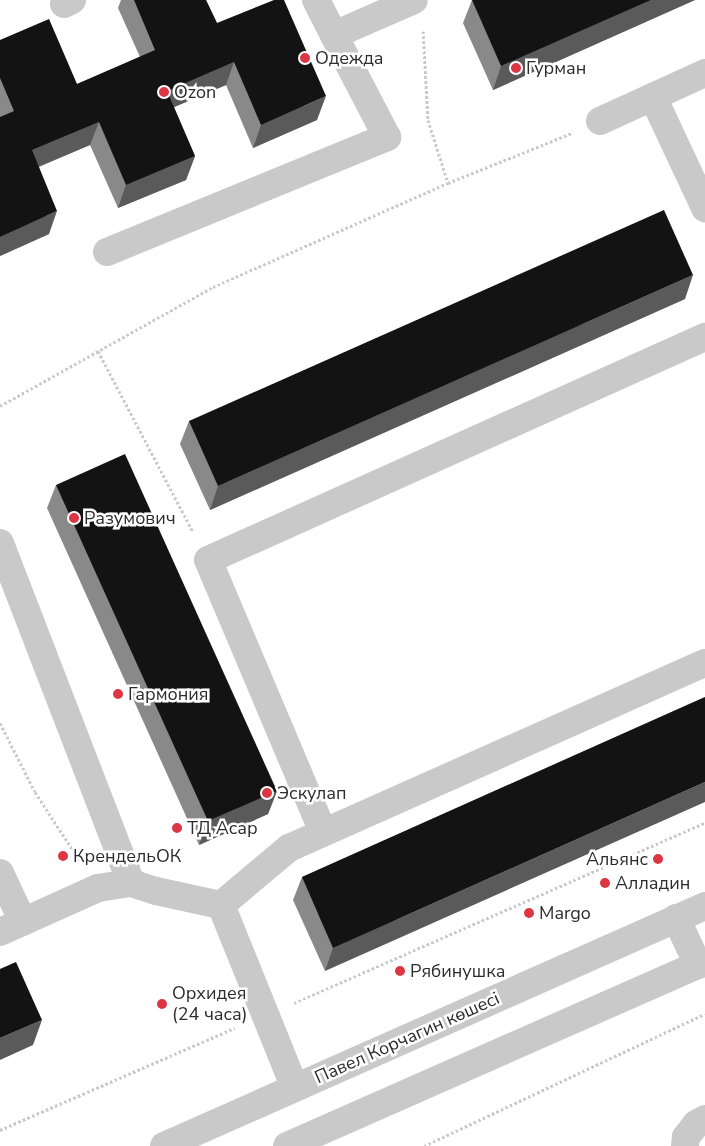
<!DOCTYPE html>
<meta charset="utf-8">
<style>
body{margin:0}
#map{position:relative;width:705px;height:1146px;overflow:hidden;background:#fff;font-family:"Nunito Sans",sans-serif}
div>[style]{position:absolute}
.path>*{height:3px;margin-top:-1.5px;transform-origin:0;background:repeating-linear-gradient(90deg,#c9c9c9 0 2.5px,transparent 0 5px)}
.minor>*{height:28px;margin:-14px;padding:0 14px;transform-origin:14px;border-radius:14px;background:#c9c9c9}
.wall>*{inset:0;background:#898989}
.shaded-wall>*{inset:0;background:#5a5a5a}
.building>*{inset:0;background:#131313}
.dots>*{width:14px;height:14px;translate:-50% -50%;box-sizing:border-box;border:2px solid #fff;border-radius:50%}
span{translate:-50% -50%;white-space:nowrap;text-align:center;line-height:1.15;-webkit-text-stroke:5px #fff;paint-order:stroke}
.poi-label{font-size:18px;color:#2c2c2c}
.left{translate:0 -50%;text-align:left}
.right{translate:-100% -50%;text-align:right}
.street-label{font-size:18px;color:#2c2c2c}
</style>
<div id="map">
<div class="path">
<div style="left:423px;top:31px;width:89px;rotate:86.8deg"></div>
<div style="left:428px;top:120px;width:66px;rotate:72.4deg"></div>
<div style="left:98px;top:351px;width:204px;rotate:62.3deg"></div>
<div style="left:0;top:406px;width:244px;rotate:-29.2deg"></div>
<div style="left:213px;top:287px;width:257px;rotate:-23.9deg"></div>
<div style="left:448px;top:183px;width:134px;rotate:-22deg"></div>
<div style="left:0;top:723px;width:77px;rotate:63.1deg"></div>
<div style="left:35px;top:792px;width:82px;rotate:56.9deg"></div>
<div style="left:294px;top:1003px;width:449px;rotate:-23.7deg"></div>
<div style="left:0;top:1130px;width:256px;rotate:-23.5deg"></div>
<div style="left:424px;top:1146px;width:310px;rotate:-25.2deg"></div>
</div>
<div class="minor">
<div style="left:316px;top:0;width:39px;rotate:63deg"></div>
<div style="left:334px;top:35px;width:87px;rotate:-23.6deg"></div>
<div style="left:64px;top:4px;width:9px;rotate:-27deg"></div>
<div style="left:653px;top:97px;width:123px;rotate:64.9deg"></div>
<div style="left:600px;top:121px;width:115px;rotate:-24.6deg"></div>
<div style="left:107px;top:252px;width:303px;rotate:-22.3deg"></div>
<div style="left:387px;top:137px;width:115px;rotate:-117.5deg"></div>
<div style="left:0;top:543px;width:364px;rotate:68.9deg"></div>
<div style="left:323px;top:832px;width:295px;rotate:-112.9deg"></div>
<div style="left:208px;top:560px;width:545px;rotate:-24.17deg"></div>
<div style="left:0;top:873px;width:54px;rotate:64.9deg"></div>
<div style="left:221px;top:905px;width:197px;rotate:68deg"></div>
<div style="left:676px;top:918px;width:52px;rotate:64.9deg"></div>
<div style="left:0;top:932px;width:107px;rotate:-24.2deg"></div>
<div style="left:98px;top:888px;width:33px;rotate:-9deg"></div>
<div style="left:131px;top:883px;width:26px;rotate:18deg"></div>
<div style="left:156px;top:891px;width:66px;rotate:12.2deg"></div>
<div style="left:221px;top:905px;width:89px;rotate:-40deg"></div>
<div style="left:289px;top:848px;width:455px;rotate:-24deg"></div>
<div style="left:164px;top:1146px;width:592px;rotate:-23.92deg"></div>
<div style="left:287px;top:1146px;width:457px;rotate:-23.8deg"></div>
<div style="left:685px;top:1146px;width:9px;rotate:-84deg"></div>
<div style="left:686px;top:1137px;width:16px;rotate:-52deg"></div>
<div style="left:696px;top:1124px;width:10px;rotate:-29deg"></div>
</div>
<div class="wall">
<div style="clip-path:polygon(121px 0,206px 0,217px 23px,317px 120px,253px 148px,226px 85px,174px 107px,195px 156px,186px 180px,118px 208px,90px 145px,39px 167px,49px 234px,0 256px,0 40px,77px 84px,140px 57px,118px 8px)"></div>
<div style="clip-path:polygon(472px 0,695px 0,493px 90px,463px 23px)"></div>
<div style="clip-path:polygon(685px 299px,210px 510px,180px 444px,189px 421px)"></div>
<div style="clip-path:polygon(56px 485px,277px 791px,268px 814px,199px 845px,47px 508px)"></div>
<div style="clip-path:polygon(705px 697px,325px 971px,293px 900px,302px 877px)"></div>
</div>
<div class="shaded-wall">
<div style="clip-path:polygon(651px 0,695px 0,493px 90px,501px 66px)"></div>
<div style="clip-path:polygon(234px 62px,226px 85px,158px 114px,167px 91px)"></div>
<div style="clip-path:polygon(326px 96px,317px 120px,253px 148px,261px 125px)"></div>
<div style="clip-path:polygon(99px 122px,90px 145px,23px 173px,32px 150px)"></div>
<div style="clip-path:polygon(195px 156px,186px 180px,118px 208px,126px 185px)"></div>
<div style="clip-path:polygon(57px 211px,49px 234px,0 256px,0 237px)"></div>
<div style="clip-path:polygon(693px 275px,685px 299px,210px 510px,218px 486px)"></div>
<div style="clip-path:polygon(705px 782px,705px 802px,325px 971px,333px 948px)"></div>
<div style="clip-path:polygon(277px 791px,268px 814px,199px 845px,208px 821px)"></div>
<div style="clip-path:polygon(42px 1020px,33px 1045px,0 1060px,0 1038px)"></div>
</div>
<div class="building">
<div style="clip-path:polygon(134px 0,206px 0,217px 23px,274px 0,284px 0,326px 96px,261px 125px,234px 62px,167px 91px,195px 156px,126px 185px,99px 122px,32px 150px,57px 211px,0 237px,0 117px,14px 111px,0 78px,0 40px,49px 19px,77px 84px,155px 50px)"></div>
<div style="clip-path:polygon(472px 0,651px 0,501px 66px)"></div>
<div style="clip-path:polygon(664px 210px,693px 275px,218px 486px,189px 421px)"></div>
<div style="clip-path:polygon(125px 454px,277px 791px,208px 821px,56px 485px)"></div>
<div style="clip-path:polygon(705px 697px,705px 782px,333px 948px,302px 877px)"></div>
<div style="clip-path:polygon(16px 962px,42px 1020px,0 1038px,0 969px)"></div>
</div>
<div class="dots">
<div style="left:305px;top:58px;background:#dc3543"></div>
<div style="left:516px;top:68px;background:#dc3543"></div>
<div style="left:164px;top:92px;background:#dc3543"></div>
<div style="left:74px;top:518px;background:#dc3543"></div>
<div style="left:118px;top:694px;background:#dc3543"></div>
<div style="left:267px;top:793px;background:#dc3543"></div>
<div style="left:177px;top:828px;background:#dc3543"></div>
<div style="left:63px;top:856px;background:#dc3543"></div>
<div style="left:658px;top:859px;background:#dc3543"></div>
<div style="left:605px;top:883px;background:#dc3543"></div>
<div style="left:529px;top:913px;background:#dc3543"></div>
<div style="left:400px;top:971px;background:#dc3543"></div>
<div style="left:162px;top:1004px;background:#dc3543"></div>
</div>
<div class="poi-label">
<span class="left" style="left:315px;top:58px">Одежда</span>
<span class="left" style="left:526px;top:68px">Гурман</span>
<span class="left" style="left:174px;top:92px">Ozon</span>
<span class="left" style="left:84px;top:518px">Разумович</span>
<span class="left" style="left:128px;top:694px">Гармония</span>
<span class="left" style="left:277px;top:793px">Эскулап</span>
<span class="left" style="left:187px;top:828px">ТД Асар</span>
<span class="left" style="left:73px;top:856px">КрендельОК</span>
<span class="right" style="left:648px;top:859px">Альянс</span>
<span class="left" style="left:615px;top:883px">Алладин</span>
<span class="left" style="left:539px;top:913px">Margo</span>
<span class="left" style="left:410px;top:971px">Рябинушка</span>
<span class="left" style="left:172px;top:1004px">Орхидея<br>(24 часа)</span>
</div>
<div class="street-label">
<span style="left:407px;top:1038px;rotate:-24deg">Павел Корчагин көшесі</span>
</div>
</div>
